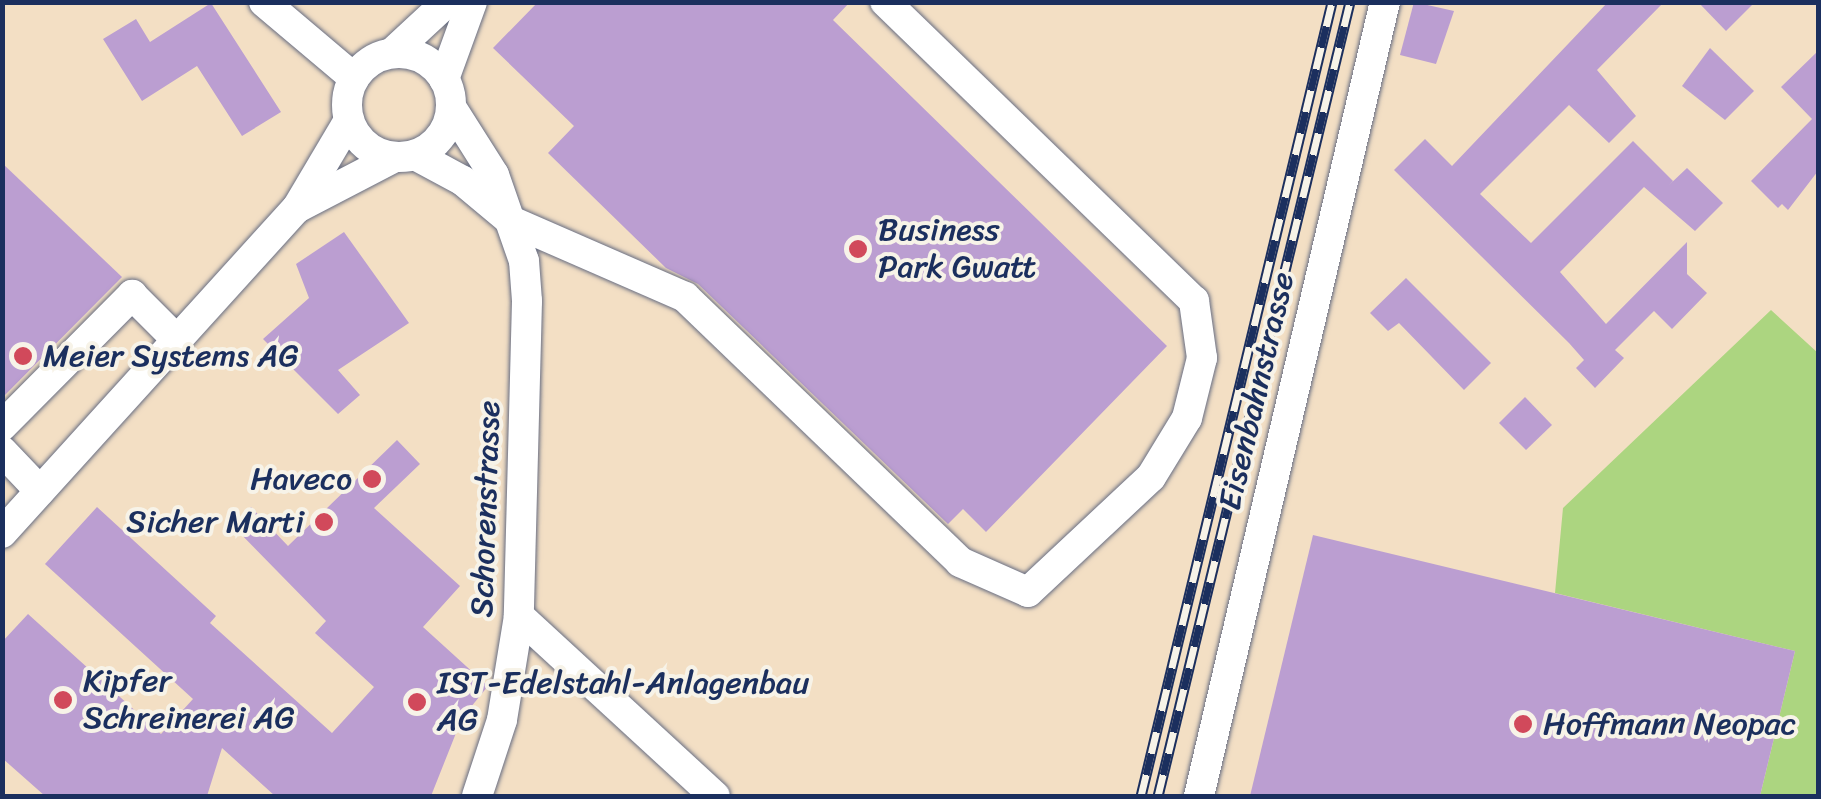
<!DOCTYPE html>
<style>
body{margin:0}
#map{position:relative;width:1821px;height:799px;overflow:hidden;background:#f3dfc4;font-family:Sriracha,sans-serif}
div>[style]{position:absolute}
.green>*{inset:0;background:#acd580}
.building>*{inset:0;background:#bb9ed1}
.roads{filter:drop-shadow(0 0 2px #676d82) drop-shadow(0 0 2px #676d82)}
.minor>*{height:30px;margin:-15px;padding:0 15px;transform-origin:15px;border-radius:15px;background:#fff}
.minor>.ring{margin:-15px;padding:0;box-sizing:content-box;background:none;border:30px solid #fff;border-radius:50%}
.rail>*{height:11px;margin-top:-5.5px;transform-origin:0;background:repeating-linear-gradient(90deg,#f7f3e8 0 22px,#1b2f5e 0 44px);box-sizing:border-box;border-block:2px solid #1b2f5e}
.dots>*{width:28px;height:28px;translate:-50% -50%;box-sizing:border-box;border:5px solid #f7f3e8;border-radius:50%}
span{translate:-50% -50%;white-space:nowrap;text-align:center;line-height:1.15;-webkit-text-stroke:8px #f7f3e8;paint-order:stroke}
.poi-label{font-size:32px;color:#1b2f5e}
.left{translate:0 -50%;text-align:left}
.right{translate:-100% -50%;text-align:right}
.street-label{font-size:32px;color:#1b2f5e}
.frame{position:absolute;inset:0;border:5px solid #1b2f5e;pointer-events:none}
</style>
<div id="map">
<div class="green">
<div style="clip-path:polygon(1771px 310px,1818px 353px,1818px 796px,1760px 796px,1795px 651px,1555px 593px,1563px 508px)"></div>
</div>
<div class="building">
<div style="clip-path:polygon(538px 2px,850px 2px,833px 20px,1167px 346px,986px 532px,963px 509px,948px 524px,698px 284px,666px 268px,548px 153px,574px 126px,493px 48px)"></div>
<div style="clip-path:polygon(1414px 2px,1454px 11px,1436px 64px,1400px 55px)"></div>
<div style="clip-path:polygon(1608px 2px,1664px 2px,1597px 70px,1636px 116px,1609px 143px,1569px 105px,1480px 194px,1531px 243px,1633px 141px,1673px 181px,1668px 186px,1687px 168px,1723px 203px,1695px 231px,1644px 187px,1560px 272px,1606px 324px,1687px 242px,1687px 274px,1707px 293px,1672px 329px,1654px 311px,1615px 350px,1624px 358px,1595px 388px,1576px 368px,1584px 360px,1569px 343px,1394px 170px,1425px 139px,1452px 166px)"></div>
<div style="clip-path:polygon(1698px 2px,1755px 2px,1726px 31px)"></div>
<div style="clip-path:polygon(211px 3px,281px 112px,242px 136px,197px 66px,142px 101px,103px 39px,136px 19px,150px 42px)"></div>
<div style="clip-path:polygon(1710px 48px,1754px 91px,1725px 120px,1682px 86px)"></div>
<div style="clip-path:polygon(1818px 51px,1818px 171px,1788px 210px,1782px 204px,1778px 208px,1751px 181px,1812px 119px,1781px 87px)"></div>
<div style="clip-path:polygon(2px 163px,122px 277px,2px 398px)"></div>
<div style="clip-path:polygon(344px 232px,409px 323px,338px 370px,360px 395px,338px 414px,263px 339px,309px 298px,296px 264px)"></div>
<div style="clip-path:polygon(1406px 278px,1491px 363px,1464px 390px,1399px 323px,1388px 331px,1370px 313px)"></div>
<div style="clip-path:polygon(1525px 397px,1552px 425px,1526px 450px,1499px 423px)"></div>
<div style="clip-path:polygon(397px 440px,420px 464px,374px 508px,460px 586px,423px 627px,488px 686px,462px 718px,431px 796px,275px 796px,222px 748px,207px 796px,45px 796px,2px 758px,2px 642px,28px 614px,161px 734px,193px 699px,45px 564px,97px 507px,216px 616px,210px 623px,332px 733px,374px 687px,315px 633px,326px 621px,232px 525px,251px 507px,288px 546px)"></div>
<div style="clip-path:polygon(1313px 535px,1795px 651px,1760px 796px,1250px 796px)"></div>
</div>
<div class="roads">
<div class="minor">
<div style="left:264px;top:2px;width:118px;rotate:40.2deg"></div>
<div style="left:392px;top:53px;width:75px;rotate:-42.8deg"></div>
<div class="ring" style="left:347px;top:53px;width:74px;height:74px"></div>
<div style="left:444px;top:79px;width:82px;rotate:-70deg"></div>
<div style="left:451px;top:107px;width:80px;rotate:57.7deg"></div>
<div style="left:494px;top:175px;width:91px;rotate:70.8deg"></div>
<div style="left:524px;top:261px;width:40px;rotate:85.7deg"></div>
<div style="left:527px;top:301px;width:315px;rotate:91.5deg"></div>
<div style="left:519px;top:616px;width:105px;rotate:99.3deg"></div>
<div style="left:502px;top:720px;width:80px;rotate:108.2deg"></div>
<div style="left:415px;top:155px;width:55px;rotate:28.4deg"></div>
<div style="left:463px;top:181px;width:62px;rotate:39.8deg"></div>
<div style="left:511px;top:221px;width:190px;rotate:23.6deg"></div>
<div style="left:685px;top:297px;width:382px;rotate:43.9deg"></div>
<div style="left:960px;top:562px;width:74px;rotate:23.8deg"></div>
<div style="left:1028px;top:592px;width:168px;rotate:-43.1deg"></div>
<div style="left:1151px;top:477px;width:69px;rotate:-58.6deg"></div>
<div style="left:1187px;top:418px;width:62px;rotate:-76deg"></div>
<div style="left:1202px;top:358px;width:58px;rotate:-98deg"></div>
<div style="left:1194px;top:301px;width:430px;rotate:-135.9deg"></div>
<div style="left:297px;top:208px;width:110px;rotate:-27.5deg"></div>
<div style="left:2px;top:426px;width:185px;rotate:-45.2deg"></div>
<div style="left:132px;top:295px;width:64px;rotate:45deg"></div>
<div style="left:2px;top:451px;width:55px;rotate:46.5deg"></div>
<div style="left:2px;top:533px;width:439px;rotate:-47.8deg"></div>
<div style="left:297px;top:208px;width:102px;rotate:-59.4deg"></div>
<div style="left:519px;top:616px;width:266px;rotate:42.6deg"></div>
<div style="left:1199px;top:796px;width:815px;rotate:-76.82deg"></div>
</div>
</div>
<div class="rail">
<div style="left:1141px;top:796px;width:817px;rotate:-76.47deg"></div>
<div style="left:1158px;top:796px;width:817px;rotate:-76.41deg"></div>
</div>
<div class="dots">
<div style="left:858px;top:249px;background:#d1495b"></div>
<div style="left:23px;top:356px;background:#d1495b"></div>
<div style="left:372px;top:479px;background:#d1495b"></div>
<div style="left:324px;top:522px;background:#d1495b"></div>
<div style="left:63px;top:700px;background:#d1495b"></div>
<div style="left:417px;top:702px;background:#d1495b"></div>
<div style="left:1523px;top:724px;background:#d1495b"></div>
</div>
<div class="poi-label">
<span class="left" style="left:878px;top:249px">Business<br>Park Gwatt</span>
<span class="left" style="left:43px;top:356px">Meier Systems AG</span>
<span class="right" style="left:352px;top:479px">Haveco</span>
<span class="right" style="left:304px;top:522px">Sicher Marti</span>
<span class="left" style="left:83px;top:700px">Kipfer<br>Schreinerei AG</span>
<span class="left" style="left:437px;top:702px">IST-Edelstahl-Anlagenbau<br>AG</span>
<span class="left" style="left:1543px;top:724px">Hoffmann Neopac</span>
</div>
<div class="street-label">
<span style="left:1257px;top:391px;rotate:-77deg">Eisenbahnstrasse</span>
<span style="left:486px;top:509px;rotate:-88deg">Schorenstrasse</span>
</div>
<div class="frame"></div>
</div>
